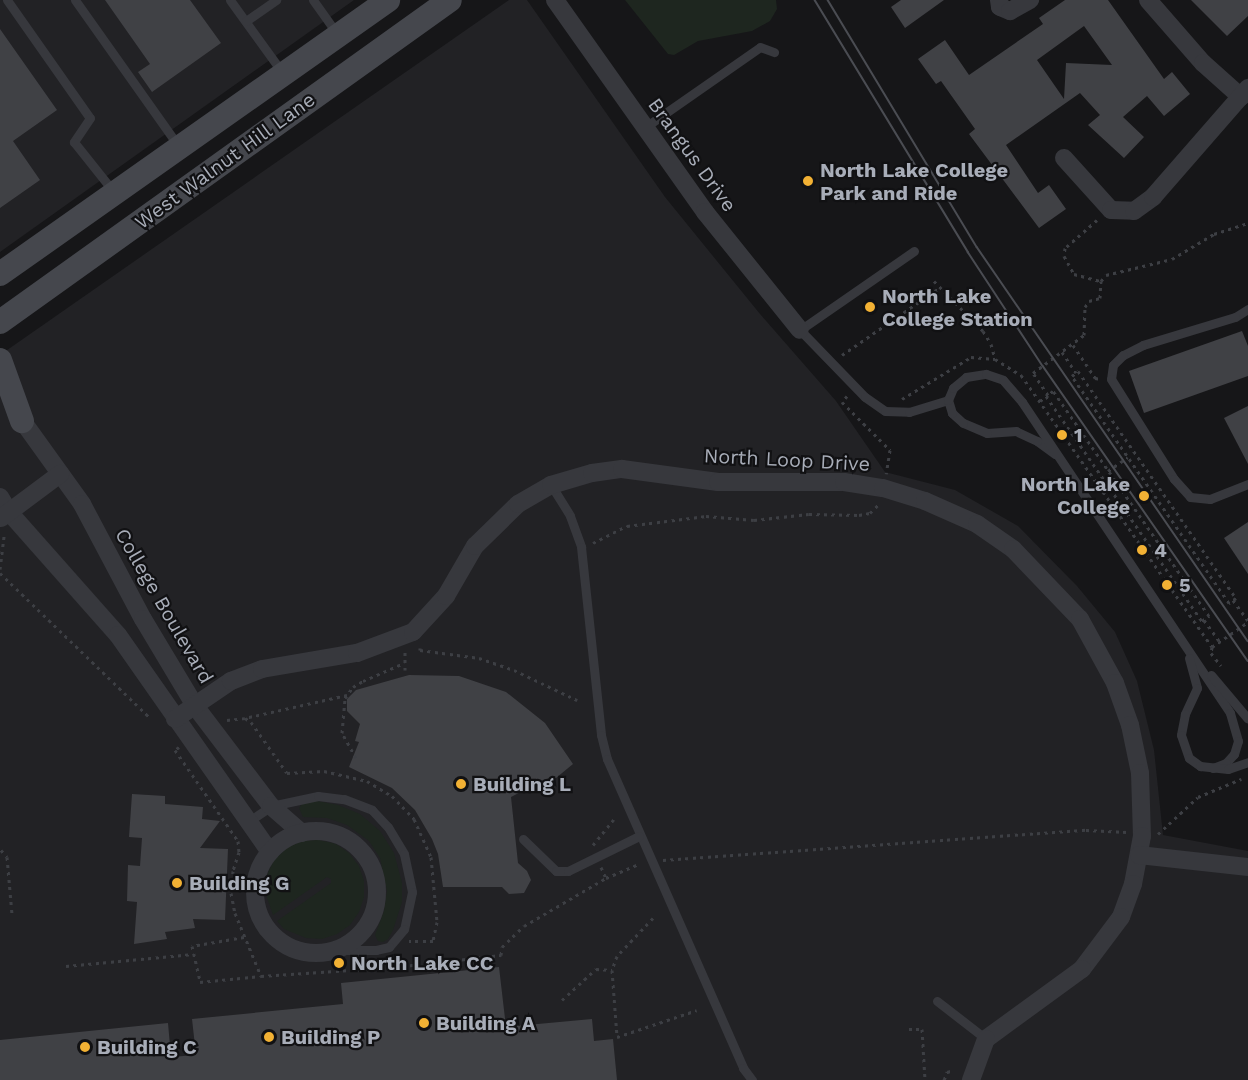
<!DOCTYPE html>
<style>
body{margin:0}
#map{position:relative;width:1248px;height:1080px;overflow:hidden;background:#161618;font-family:"Work Sans",sans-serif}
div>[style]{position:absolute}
.built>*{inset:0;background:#222225}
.green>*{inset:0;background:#1e261f}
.building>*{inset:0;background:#404145}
.path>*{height:3px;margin-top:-1.5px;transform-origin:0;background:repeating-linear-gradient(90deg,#3d3f44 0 3px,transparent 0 7.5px)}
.lane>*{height:9px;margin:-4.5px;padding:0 4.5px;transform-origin:4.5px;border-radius:4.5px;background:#37383d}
.street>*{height:18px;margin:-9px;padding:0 9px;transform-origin:9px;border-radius:9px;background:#37383d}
.street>.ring{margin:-9px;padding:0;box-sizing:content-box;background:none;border:18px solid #37383d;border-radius:50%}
.secondary>*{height:24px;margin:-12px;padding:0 12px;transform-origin:12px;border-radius:12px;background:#45474d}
.tram>*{height:1.5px;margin:-0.75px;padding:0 0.75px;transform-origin:0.75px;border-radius:0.75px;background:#4a4c52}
.dots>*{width:16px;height:16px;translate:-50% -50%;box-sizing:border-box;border:3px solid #111113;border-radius:50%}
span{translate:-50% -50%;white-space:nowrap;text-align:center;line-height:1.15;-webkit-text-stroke:4.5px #111113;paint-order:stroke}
.street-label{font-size:20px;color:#a8adb8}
.poi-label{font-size:20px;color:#a8adb8;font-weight:700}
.left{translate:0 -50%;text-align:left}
.right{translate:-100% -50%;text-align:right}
</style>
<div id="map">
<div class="built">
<div style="clip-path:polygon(0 0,354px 0,0 252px)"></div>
<div style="clip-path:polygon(509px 0,527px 0,665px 197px,760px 314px,836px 401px,885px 472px,955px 490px,1018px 526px,1077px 586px,1115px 632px,1137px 681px,1154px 750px,1163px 835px,1248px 851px,1248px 1080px,0 1080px,0 355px)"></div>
</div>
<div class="green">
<div style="clip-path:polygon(625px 0,776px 0,777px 9px,770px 21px,752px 31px,698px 41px,674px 55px,668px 54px)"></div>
<div style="clip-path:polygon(317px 801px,338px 805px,360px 814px,380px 831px,394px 853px,402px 883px,402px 902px,393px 930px,388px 939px,383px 942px,378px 941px,375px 935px,384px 911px,387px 891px,380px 858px,369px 841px,347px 825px,327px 818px,303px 817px,299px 808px,303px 803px)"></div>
<div style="clip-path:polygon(319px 840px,336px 844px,349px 853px,359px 866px,364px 881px,364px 897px,359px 912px,350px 925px,337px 934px,322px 939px,306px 938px,284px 929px,277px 921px,331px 883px,331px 879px,327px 877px,273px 915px,265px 892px,267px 875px,274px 860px,287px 848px,302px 841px)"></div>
</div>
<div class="building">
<div style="clip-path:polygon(105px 0,190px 0,221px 43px,152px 92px,138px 72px,150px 64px)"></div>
<div style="clip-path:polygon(901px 0,944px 0,905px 28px,891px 7px)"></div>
<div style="clip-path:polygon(evenodd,1065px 0,1108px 0,1164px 79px,1172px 72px,1190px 94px,1164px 116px,1147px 96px,1123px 117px,1144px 137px,1124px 158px,1088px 125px,1100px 115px,1080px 93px,1006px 145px,1038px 193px,1049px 185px,1066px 209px,1039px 228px,969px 134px,975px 129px,941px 81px,936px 84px,918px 59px,945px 40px,969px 75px,1043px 24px,1039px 18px,1065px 0,1084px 26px,1112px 65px,1066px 63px,1064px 99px,1037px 60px,1084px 26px)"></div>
<div style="clip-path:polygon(1191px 0,1248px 0,1248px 16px,1227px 36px)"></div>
<div style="clip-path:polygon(0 29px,57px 110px,13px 141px,40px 180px,0 208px)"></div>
<div style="clip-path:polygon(1242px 331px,1248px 346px,1248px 376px,1144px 413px,1129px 371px)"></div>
<div style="clip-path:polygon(1248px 406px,1248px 464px,1224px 418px)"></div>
<div style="clip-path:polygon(1248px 522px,1248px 574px,1224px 538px)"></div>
<div style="clip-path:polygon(409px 675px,459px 676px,506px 692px,545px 723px,573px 764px,556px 778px,546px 779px,511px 797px,518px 863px,527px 871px,531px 880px,524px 893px,509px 894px,502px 887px,443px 887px,438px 854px,432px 839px,415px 810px,392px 788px,349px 767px,359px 742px,355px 741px,360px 724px,347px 711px,347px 699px,356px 690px)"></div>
<div style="clip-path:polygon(132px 794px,165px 796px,165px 804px,203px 807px,202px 819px,220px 821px,200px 848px,228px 849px,225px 920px,193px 919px,195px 928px,165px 932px,167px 939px,134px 944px,137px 902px,127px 901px,128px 865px,140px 866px,142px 838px,129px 837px)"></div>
<div style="clip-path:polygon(499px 967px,506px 1027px,592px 1019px,594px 1041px,613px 1039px,617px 1080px,0 1080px,0 1040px,168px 1023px,171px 1057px,196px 1055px,192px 1019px,343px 1004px,341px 983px)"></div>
</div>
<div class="path">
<div style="left:1097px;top:220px;width:43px;rotate:138.8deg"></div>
<div style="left:1065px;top:248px;width:8px;rotate:97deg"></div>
<div style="left:1064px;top:256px;width:21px;rotate:61deg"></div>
<div style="left:1074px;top:274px;width:28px;rotate:15deg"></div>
<div style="left:934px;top:281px;width:70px;rotate:45.6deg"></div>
<div style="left:983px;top:331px;width:15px;rotate:58deg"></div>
<div style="left:991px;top:344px;width:16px;rotate:75deg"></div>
<div style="left:1073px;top:345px;width:40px;rotate:56deg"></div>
<div style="left:1095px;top:378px;width:6px;rotate:9deg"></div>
<div style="left:1062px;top:352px;width:25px;rotate:56deg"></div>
<div style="left:842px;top:355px;width:118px;rotate:-34.6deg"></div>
<div style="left:1078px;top:371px;width:277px;rotate:55.2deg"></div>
<div style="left:1236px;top:598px;width:9px;rotate:144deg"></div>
<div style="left:1229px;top:603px;width:276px;rotate:-124.7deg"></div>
<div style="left:1072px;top:376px;width:8px;rotate:-40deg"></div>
<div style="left:847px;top:396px;width:8px;rotate:130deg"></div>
<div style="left:842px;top:402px;width:68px;rotate:45deg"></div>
<div style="left:890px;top:450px;width:24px;rotate:99deg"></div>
<div style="left:1046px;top:396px;width:274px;rotate:55.3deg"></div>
<div style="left:1202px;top:621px;width:9px;rotate:-36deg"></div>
<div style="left:1209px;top:616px;width:274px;rotate:-124.7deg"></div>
<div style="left:1053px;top:391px;width:6px;rotate:141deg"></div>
<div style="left:902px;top:399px;width:81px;rotate:-31.3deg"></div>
<div style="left:971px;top:357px;width:24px;rotate:5deg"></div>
<div style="left:995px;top:359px;width:31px;rotate:32deg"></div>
<div style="left:1021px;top:375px;width:332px;rotate:54.9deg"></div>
<div style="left:1212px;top:647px;width:6px;rotate:99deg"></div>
<div style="left:1211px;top:653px;width:16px;rotate:52deg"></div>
<div style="left:1040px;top:401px;width:10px;rotate:-37deg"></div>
<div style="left:1048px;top:395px;width:27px;rotate:-124deg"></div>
<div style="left:1033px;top:373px;width:64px;rotate:-36.7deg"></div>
<div style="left:1084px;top:335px;width:28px;rotate:-88deg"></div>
<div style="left:1085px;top:307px;width:7px;rotate:-56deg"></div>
<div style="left:1089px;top:301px;width:11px;rotate:-15deg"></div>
<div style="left:1100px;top:298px;width:17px;rotate:-87deg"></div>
<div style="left:1101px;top:281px;width:8px;rotate:-50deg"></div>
<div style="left:1106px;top:275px;width:68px;rotate:-13.6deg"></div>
<div style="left:1172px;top:259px;width:49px;rotate:-30.8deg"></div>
<div style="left:1214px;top:234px;width:36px;rotate:-18deg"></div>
<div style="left:1108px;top:471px;width:24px;rotate:-35deg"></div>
<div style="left:593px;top:543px;width:38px;rotate:-27deg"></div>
<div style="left:627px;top:526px;width:80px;rotate:-7.2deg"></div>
<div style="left:706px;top:516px;width:48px;rotate:4.8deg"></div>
<div style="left:754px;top:520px;width:55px;rotate:-6.2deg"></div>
<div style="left:809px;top:514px;width:50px;rotate:1.1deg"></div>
<div style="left:859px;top:515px;width:11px;rotate:-10deg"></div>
<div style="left:870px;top:513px;width:11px;rotate:-45deg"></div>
<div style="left:0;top:569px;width:35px;rotate:-83deg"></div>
<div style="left:0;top:573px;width:207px;rotate:44deg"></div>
<div style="left:1233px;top:600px;width:26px;rotate:54deg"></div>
<div style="left:1204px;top:620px;width:27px;rotate:54deg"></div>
<div style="left:1212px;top:647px;width:44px;rotate:-34.8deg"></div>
<div style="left:420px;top:648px;width:2px;rotate:90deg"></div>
<div style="left:420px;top:650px;width:60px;rotate:7.7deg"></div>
<div style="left:479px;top:658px;width:37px;rotate:19deg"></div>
<div style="left:514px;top:670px;width:70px;rotate:25.5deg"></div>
<div style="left:405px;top:670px;width:19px;rotate:-90deg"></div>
<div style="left:347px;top:695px;width:105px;rotate:167.3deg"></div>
<div style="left:245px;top:718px;width:7px;rotate:34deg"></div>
<div style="left:251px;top:722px;width:62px;rotate:54.8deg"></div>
<div style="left:287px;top:773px;width:37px;rotate:-3deg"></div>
<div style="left:324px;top:771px;width:44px;rotate:13.1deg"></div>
<div style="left:367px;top:781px;width:29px;rotate:31deg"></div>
<div style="left:392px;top:796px;width:32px;rotate:46deg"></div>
<div style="left:414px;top:819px;width:42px;rotate:65.9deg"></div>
<div style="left:431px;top:857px;width:65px;rotate:84.7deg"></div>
<div style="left:437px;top:922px;width:19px;rotate:102deg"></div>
<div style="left:433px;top:941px;width:24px;rotate:180deg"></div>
<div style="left:227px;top:720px;width:18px;rotate:-6deg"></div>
<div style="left:179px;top:747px;width:5px;rotate:143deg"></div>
<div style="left:175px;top:750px;width:111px;rotate:55.3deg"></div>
<div style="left:238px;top:841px;width:11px;rotate:85deg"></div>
<div style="left:239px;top:852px;width:20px;rotate:108deg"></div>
<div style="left:233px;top:871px;width:22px;rotate:95deg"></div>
<div style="left:231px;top:893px;width:20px;rotate:79deg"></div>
<div style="left:235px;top:913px;width:68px;rotate:67.6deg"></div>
<div style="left:261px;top:976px;width:134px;rotate:-3.8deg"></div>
<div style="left:356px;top:758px;width:29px;rotate:-119deg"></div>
<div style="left:342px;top:733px;width:35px;rotate:-85deg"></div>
<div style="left:345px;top:698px;width:14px;rotate:-54deg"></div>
<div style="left:353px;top:687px;width:12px;rotate:-31deg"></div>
<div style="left:363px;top:681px;width:45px;rotate:-23.7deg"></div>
<div style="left:1158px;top:834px;width:54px;rotate:-42.8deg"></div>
<div style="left:1198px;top:797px;width:47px;rotate:-22.7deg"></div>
<div style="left:593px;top:845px;width:33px;rotate:-51deg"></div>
<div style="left:1px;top:850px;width:9px;rotate:49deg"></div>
<div style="left:7px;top:857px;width:57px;rotate:85deg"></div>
<div style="left:663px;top:860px;width:424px;rotate:-4.1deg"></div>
<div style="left:1086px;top:830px;width:41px;rotate:2.8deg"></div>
<div style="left:601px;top:867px;width:12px;rotate:66deg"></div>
<div style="left:606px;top:878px;width:36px;rotate:-23deg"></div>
<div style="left:653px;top:918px;width:52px;rotate:133.5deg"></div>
<div style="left:617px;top:956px;width:15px;rotate:110deg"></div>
<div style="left:612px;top:970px;width:67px;rotate:85.7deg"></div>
<div style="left:617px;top:1037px;width:84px;rotate:-18.6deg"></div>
<div style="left:244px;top:937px;width:53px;rotate:170.2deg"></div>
<div style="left:192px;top:946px;width:37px;rotate:77deg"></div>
<div style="left:200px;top:982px;width:61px;rotate:-5.6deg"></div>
<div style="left:397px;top:956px;width:11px;rotate:100deg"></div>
<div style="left:395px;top:967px;width:107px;rotate:-6.5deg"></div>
<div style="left:501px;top:955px;width:8px;rotate:-83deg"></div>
<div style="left:502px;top:947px;width:30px;rotate:-44deg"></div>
<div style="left:524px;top:926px;width:95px;rotate:-30.3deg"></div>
<div style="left:66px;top:966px;width:128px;rotate:-5.4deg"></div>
<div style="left:562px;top:1000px;width:46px;rotate:-42.4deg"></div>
<div style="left:596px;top:969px;width:16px;rotate:4deg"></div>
<div style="left:909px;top:1029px;width:13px"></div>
<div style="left:922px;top:1029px;width:51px;rotate:86.6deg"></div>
<div style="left:944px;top:1080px;width:9px;rotate:-69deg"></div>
<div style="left:947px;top:1072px;width:4px;rotate:-14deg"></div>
</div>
<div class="lane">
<div style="left:7px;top:0;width:144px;rotate:54.9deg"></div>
<div style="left:90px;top:118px;width:29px;rotate:124deg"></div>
<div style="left:74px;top:142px;width:63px;rotate:51.5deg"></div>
<div style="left:75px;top:0;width:180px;rotate:54.7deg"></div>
<div style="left:230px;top:0;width:89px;rotate:54.2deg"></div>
<div style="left:313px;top:0;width:43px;rotate:54.5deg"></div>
<div style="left:246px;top:21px;width:37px;rotate:-35deg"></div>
<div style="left:644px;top:128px;width:141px;rotate:-34.9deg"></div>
<div style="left:760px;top:47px;width:15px;rotate:20deg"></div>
<div style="left:914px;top:251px;width:139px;rotate:145.3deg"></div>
<div style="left:800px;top:330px;width:93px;rotate:45.9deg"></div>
<div style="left:865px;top:397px;width:24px;rotate:35deg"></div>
<div style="left:885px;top:411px;width:24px;rotate:2deg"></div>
<div style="left:909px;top:412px;width:41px;rotate:-17.1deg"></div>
<div style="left:1248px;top:309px;width:15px;rotate:148deg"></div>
<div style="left:1235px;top:317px;width:96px;rotate:163.1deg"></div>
<div style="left:1143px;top:345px;width:22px;rotate:153deg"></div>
<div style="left:1123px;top:355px;width:14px;rotate:135deg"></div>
<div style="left:1113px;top:365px;width:14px;rotate:98deg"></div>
<div style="left:1111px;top:379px;width:118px;rotate:57.8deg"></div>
<div style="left:1174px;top:479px;width:24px;rotate:48deg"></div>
<div style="left:1190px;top:497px;width:20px;rotate:6deg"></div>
<div style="left:1210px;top:499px;width:41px;rotate:-21.5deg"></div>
<div style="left:1055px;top:454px;width:22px;rotate:-144deg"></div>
<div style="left:1037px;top:441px;width:23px;rotate:-155deg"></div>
<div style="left:1016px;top:431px;width:29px;rotate:176deg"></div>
<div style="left:987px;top:433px;width:26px;rotate:-157deg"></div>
<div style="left:963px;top:423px;width:15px;rotate:-138deg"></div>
<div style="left:952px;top:413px;width:14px;rotate:-107deg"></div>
<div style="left:948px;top:400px;width:13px;rotate:-67deg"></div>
<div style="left:953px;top:388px;width:17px;rotate:-40deg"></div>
<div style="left:966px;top:377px;width:20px;rotate:-9deg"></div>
<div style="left:986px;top:374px;width:18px;rotate:19deg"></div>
<div style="left:1003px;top:380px;width:29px;rotate:49deg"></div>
<div style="left:1022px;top:402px;width:374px;rotate:56.2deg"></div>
<div style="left:1230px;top:713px;width:29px;rotate:74deg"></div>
<div style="left:1238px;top:741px;width:14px;rotate:107deg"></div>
<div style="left:1234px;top:754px;width:12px;rotate:132deg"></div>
<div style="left:1226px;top:763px;width:14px;rotate:159deg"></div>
<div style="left:551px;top:485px;width:36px;rotate:58deg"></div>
<div style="left:570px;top:516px;width:33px;rotate:70deg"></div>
<div style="left:581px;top:547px;width:189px;rotate:83.9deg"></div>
<div style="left:601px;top:735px;width:25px;rotate:76deg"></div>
<div style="left:607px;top:759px;width:338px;rotate:66.2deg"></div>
<div style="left:743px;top:1068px;width:15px;rotate:53deg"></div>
<div style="left:1189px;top:658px;width:31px;rotate:75deg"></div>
<div style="left:1197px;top:688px;width:29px;rotate:115deg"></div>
<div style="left:1185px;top:714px;width:21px;rotate:101deg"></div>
<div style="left:1181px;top:735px;width:24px;rotate:71deg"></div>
<div style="left:1189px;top:758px;width:14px;rotate:36deg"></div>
<div style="left:1200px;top:766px;width:28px;rotate:6deg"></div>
<div style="left:1228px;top:769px;width:21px;rotate:-19deg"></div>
<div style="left:1211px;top:675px;width:57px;rotate:49.9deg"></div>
<div style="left:249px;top:821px;width:27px;rotate:-34deg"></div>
<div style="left:271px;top:806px;width:48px;rotate:-12deg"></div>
<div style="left:318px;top:796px;width:26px;rotate:7deg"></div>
<div style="left:344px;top:799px;width:30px;rotate:21deg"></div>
<div style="left:372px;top:810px;width:23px;rotate:47deg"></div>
<div style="left:388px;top:827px;width:31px;rotate:59deg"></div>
<div style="left:404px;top:854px;width:39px;rotate:78deg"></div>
<div style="left:412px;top:892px;width:38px;rotate:102deg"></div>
<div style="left:404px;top:929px;width:23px;rotate:130deg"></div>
<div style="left:389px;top:947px;width:13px;rotate:167deg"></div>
<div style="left:376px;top:950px;width:39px;rotate:180deg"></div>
<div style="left:523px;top:839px;width:46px;rotate:44.1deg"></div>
<div style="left:556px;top:871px;width:12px"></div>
<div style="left:568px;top:871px;width:79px;rotate:-26.2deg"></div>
<div style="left:937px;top:1001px;width:62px;rotate:37.8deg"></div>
</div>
<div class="street">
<div style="left:555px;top:0;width:260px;rotate:54.7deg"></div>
<div style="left:705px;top:212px;width:151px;rotate:51.2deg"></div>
<div style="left:999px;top:0;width:7px;rotate:82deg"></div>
<div style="left:1000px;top:7px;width:11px;rotate:22deg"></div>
<div style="left:1010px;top:11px;width:23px;rotate:-29deg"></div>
<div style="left:1148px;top:0;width:84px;rotate:48.9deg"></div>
<div style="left:1203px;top:63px;width:51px;rotate:41.8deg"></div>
<div style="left:1064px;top:158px;width:70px;rotate:47.9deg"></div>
<div style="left:1111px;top:210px;width:23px;rotate:2deg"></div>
<div style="left:1134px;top:211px;width:24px;rotate:-36deg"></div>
<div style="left:1153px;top:197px;width:145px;rotate:-48.9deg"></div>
<div style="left:16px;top:412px;width:113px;rotate:54.3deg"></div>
<div style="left:82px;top:504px;width:130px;rotate:62.1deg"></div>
<div style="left:143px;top:619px;width:101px;rotate:59.1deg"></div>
<div style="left:195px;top:706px;width:126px;rotate:52.8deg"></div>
<div style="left:271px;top:806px;width:41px;rotate:41.1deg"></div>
<div style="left:0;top:497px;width:17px;rotate:59deg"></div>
<div style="left:9px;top:512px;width:164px;rotate:48.5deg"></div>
<div style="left:118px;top:635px;width:265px;rotate:55deg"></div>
<div style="left:1px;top:518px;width:74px;rotate:-36.7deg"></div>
<div style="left:175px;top:719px;width:68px;rotate:-34.2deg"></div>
<div style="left:231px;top:681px;width:33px;rotate:-21deg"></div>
<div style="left:262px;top:669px;width:96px;rotate:-9.6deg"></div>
<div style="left:357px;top:653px;width:60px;rotate:-20.6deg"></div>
<div style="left:413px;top:632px;width:49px;rotate:-47.5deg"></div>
<div style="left:446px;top:596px;width:58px;rotate:-59.9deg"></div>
<div style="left:475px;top:546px;width:60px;rotate:-44.3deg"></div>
<div style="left:518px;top:504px;width:38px;rotate:-30deg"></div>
<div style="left:551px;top:485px;width:43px;rotate:-16.3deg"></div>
<div style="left:592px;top:473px;width:30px;rotate:-8deg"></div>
<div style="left:622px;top:469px;width:97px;rotate:7.7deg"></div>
<div style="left:718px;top:482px;width:126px"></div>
<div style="left:844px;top:482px;width:39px;rotate:9deg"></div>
<div style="left:883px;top:488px;width:44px;rotate:17.2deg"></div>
<div style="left:925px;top:501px;width:57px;rotate:23.9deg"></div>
<div style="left:977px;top:524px;width:44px;rotate:34.8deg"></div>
<div style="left:1013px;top:549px;width:97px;rotate:46.3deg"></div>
<div style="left:1080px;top:619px;width:73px;rotate:61.3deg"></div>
<div style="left:1115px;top:683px;width:45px;rotate:70.3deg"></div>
<div style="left:1130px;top:725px;width:49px;rotate:78.2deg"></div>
<div style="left:1140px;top:773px;width:63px;rotate:88.2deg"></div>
<div style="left:1142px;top:836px;width:49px;rotate:100.6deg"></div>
<div style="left:1133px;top:884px;width:35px;rotate:110deg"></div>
<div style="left:1121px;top:917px;width:65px;rotate:126.9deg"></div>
<div style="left:1082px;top:969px;width:119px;rotate:143.9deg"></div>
<div style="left:986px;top:1039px;width:44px;rotate:110.1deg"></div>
<div class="ring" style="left:255px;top:831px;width:104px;height:104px"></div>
<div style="left:1139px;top:855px;width:110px;rotate:6.3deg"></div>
</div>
<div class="secondary">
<div style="left:0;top:274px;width:475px;rotate:-35.2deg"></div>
<div style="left:0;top:322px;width:553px;rotate:-35.59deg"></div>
<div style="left:0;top:360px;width:65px;rotate:70.2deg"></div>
</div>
<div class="tram">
<div style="left:815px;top:0;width:295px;rotate:58.7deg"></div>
<div style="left:968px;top:252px;width:136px;rotate:56.7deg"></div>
<div style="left:1043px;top:366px;width:359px;rotate:55.2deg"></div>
<div style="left:828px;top:0;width:288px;rotate:58.9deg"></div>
<div style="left:977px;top:247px;width:478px;rotate:55.5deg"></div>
</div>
<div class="dots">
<div style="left:808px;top:181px;background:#f2b134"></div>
<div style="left:870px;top:307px;background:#f2b134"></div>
<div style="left:1062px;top:435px;background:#f2b134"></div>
<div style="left:1144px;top:496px;background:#f2b134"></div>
<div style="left:1142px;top:550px;background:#f2b134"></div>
<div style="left:1167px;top:585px;background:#f2b134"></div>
<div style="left:461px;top:784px;background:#f2b134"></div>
<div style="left:177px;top:883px;background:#f2b134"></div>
<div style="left:339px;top:963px;background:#f2b134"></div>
<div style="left:424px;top:1023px;background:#f2b134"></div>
<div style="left:269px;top:1037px;background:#f2b134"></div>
<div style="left:85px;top:1047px;background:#f2b134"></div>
</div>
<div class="street-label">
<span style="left:692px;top:155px;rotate:54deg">Brangus Drive</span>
<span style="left:225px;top:161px;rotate:-36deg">West Walnut Hill Lane</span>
<span style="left:787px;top:460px;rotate:3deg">North Loop Drive</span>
<span style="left:164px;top:606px;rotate:60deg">College Boulevard</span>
</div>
<div class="poi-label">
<span class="left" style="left:820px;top:182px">North Lake College<br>Park and Ride</span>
<span class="left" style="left:882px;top:308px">North Lake<br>College Station</span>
<span class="left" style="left:1074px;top:435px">1</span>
<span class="right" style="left:1130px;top:496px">North Lake<br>College</span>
<span class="left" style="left:1154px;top:550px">4</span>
<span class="left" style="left:1179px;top:585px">5</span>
<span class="left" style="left:473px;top:784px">Building L</span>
<span class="left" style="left:189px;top:883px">Building G</span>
<span class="left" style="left:351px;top:963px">North Lake CC</span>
<span class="left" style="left:436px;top:1023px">Building A</span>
<span class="left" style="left:281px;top:1037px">Building P</span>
<span class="left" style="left:97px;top:1047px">Building C</span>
</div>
</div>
